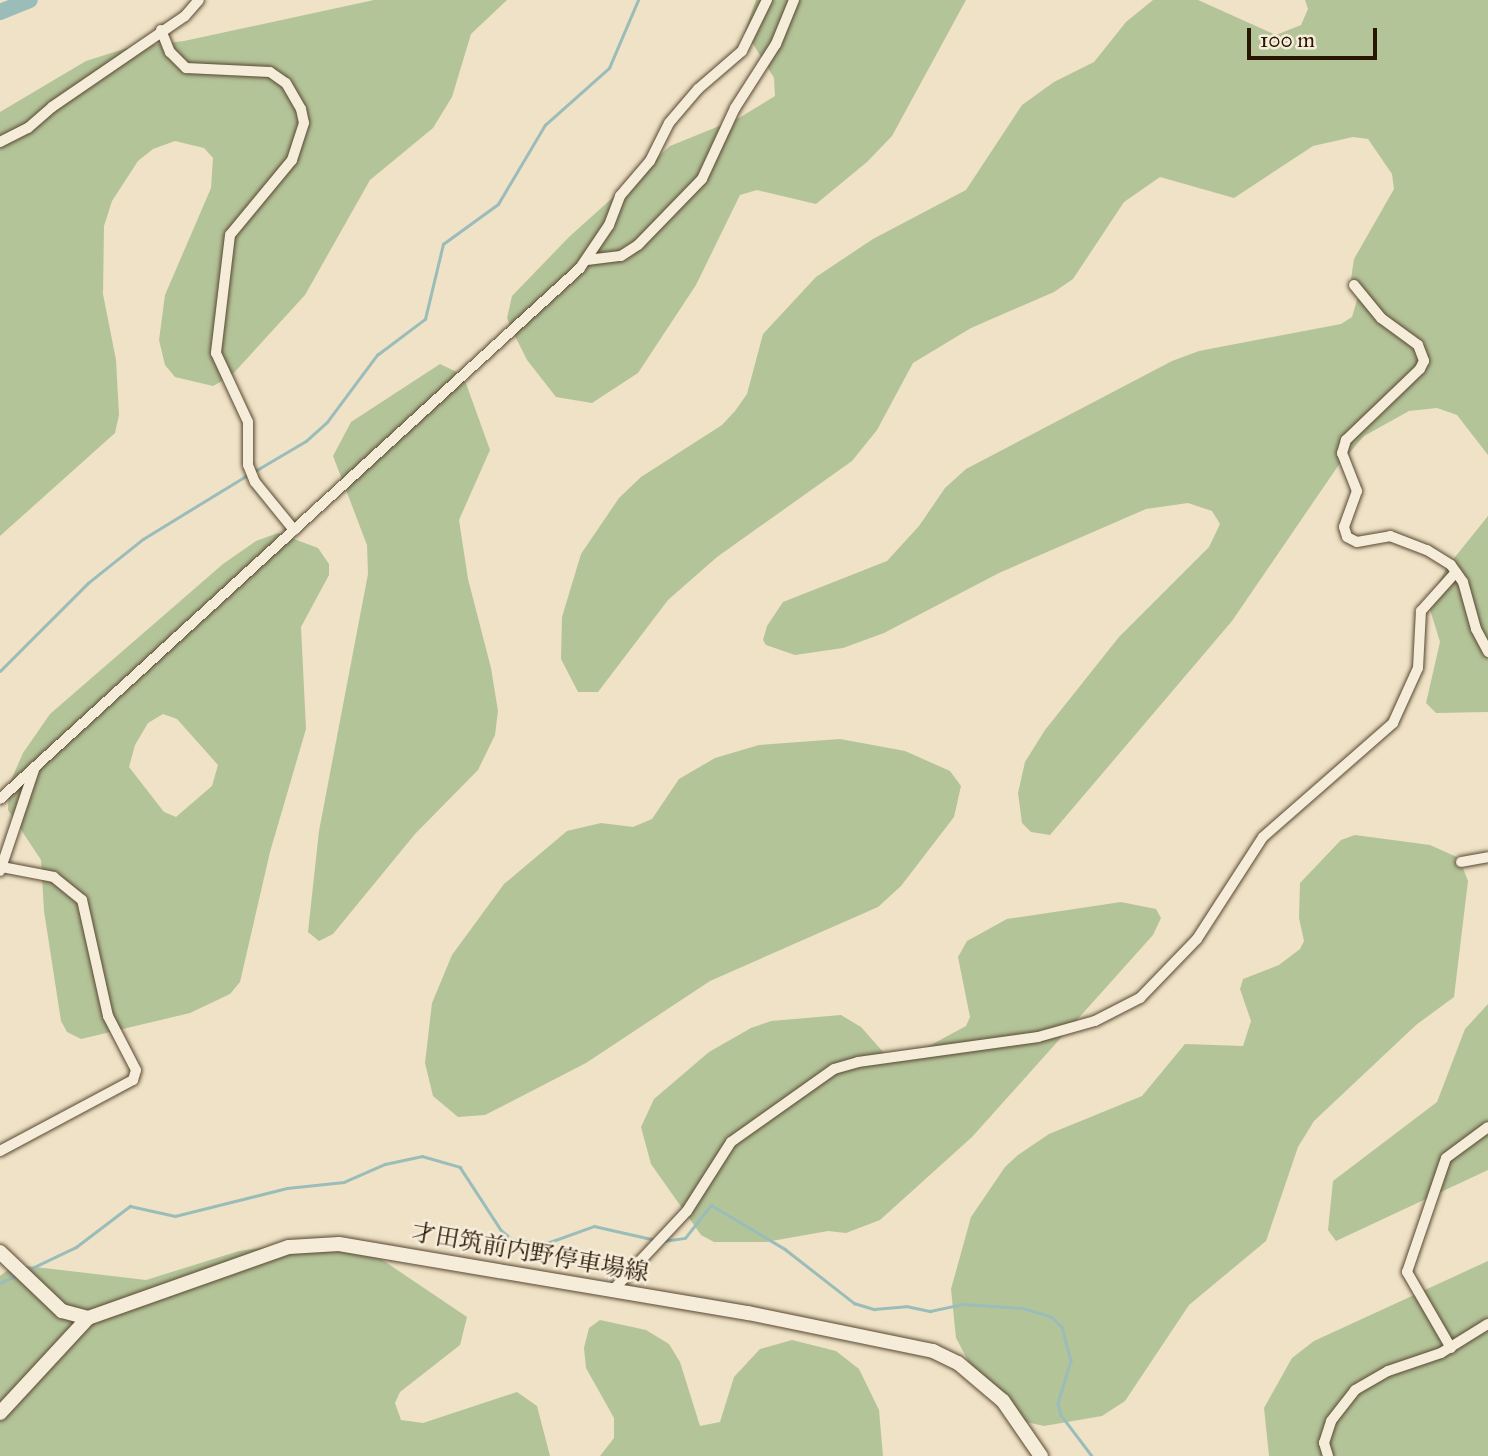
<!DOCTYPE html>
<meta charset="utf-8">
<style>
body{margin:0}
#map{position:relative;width:1488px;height:1456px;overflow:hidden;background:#efe2c6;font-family:"IM FELL Great Primer","Noto Serif JP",serif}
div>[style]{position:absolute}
.green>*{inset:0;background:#b4c499}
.stream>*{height:2.5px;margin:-1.25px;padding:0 1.25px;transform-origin:1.25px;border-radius:1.25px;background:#9abdba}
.river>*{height:16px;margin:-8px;padding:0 8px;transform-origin:8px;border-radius:8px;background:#9abdba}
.roads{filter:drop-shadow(0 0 2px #594832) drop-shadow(0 0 2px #594832)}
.street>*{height:10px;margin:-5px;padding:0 5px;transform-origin:5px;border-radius:5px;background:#f5ecda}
.secondary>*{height:14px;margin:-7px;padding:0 7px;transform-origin:7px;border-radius:7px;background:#f5ecda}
span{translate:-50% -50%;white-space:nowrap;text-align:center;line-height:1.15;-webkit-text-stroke:5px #f5ecda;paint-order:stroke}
.street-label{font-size:24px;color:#271500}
.scale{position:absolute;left:1247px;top:28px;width:130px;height:32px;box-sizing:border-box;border:4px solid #271500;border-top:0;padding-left:9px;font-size:21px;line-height:24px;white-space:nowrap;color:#271500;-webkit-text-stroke:5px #f5ecda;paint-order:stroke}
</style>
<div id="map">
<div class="green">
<div style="clip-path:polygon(374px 0,507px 0,471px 34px,452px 97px,433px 128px,370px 180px,305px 295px,231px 376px,213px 386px,175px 377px,165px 365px,159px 340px,165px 295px,211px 188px,213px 158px,204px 148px,175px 141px,153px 149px,138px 161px,112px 201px,104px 226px,103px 294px,116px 360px,119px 415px,115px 433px,0 536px,0 112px,86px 61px,127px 48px,184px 41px)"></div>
<div style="clip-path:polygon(756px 0,966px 0,892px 136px,867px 162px,816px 204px,757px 190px,740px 195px,696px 285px,638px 373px,592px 403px,556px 397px,527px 360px,514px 334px,507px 318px,512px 296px,569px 237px,670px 146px,739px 118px,775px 96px,774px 78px,745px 31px)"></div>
<div style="clip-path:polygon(1153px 0,1198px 0,1276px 35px,1301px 25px,1308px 9px,1305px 0,1488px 0,1488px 455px,1457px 415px,1437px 408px,1409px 411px,1364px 436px,1338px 466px,1232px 621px,1050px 835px,1031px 832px,1022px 823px,1018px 793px,1025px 762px,1045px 730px,1119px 637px,1209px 547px,1220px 524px,1212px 511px,1188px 503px,1146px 509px,999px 573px,884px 633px,843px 648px,795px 655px,766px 645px,763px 640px,767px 626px,783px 602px,887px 561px,919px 526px,945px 488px,966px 469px,1172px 361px,1199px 351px,1341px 324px,1352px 317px,1359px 293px,1351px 279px,1354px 259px,1394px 189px,1392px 174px,1368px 139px,1353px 137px,1313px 146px,1234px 198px,1160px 177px,1124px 202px,1073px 279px,1054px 292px,971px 328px,913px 363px,877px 430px,852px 461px,717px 557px,668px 600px,598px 692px,578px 692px,561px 659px,562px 617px,581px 554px,619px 498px,641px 477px,722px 425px,735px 411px,747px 394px,763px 334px,816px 277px,873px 239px,966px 190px,1022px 105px,1054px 82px,1094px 62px,1126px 22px)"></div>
<div style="clip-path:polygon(440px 364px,463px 375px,490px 450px,459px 520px,468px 579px,491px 668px,498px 711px,495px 735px,478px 770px,415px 834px,333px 934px,319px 941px,308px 932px,319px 831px,368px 574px,367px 545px,333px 456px,351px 422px)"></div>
<div style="clip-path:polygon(1488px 516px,1488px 712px,1436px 713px,1426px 703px,1440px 642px,1428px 603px,1447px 567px)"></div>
<div style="clip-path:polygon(evenodd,278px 533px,318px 548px,329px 564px,329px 575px,301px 627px,306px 729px,270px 852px,240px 982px,230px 994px,190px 1013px,81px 1039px,67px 1032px,61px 1021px,44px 911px,41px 860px,8px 810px,9px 785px,23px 753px,50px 714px,223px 564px,256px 541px,278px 533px,163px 714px,177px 719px,218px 765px,212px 786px,176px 817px,164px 812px,129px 767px,135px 745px,148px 723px,163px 714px)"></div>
<div style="clip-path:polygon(840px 739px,905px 751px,950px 771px,961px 786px,954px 817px,901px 886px,878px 907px,710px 981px,586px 1063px,485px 1115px,458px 1117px,433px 1096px,425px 1063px,432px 1003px,452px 955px,504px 884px,567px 831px,601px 823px,633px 827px,652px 819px,679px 779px,715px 758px,759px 745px)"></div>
<div style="clip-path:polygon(1355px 835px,1430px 845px,1459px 858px,1468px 881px,1454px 997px,1416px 1025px,1314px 1121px,1298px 1147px,1266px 1241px,1189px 1305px,1125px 1401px,1102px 1416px,1044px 1426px,1026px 1422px,972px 1368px,956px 1338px,951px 1289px,971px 1217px,1005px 1167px,1018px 1155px,1049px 1134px,1142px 1096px,1185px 1044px,1243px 1046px,1251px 1021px,1240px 989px,1243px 979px,1279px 965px,1300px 949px,1304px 941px,1299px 918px,1300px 883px,1341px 840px)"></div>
<div style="clip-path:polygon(1121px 902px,1156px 909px,1161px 918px,1153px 935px,972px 1137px,880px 1220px,846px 1233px,828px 1231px,766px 1242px,714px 1242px,701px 1235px,651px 1164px,641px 1127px,654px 1099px,709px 1052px,751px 1028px,771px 1021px,841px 1015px,861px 1027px,884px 1053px,893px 1057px,918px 1052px,966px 1026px,970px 1017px,958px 957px,967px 941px,1007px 919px)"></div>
<div style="clip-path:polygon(1488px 1004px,1488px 1170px,1336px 1241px,1328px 1230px,1333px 1181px,1437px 1102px,1465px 1029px)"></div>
<div style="clip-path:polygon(296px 1243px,381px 1259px,467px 1317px,460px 1345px,400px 1392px,395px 1403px,401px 1420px,423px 1423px,517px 1392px,537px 1406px,550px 1456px,0 1456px,0 1276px,9px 1269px,27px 1266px,146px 1280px,239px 1251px)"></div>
<div style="clip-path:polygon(1488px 1261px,1488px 1456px,1269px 1456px,1264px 1408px,1292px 1358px,1314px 1341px)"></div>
<div style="clip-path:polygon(600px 1320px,646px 1330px,669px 1344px,680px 1362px,700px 1426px,720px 1422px,734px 1377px,760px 1349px,792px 1340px,836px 1351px,859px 1369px,879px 1410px,883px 1456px,600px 1456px,614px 1438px,614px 1418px,586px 1368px,584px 1348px,589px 1328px)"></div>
</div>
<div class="stream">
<div style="left:255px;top:471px;width:59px;rotate:-30.5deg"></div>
<div style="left:306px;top:441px;width:28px;rotate:-42deg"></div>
<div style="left:327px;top:422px;width:84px;rotate:-53.3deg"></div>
<div style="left:377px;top:355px;width:60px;rotate:-36.9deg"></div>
<div style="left:425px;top:319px;width:77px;rotate:-76.5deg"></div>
<div style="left:443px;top:244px;width:68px;rotate:-36deg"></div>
<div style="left:498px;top:204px;width:92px;rotate:-59.3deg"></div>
<div style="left:545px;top:125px;width:86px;rotate:-41.7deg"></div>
<div style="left:609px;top:68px;width:74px;rotate:-66.9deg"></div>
<div style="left:0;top:671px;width:124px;rotate:-45deg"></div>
<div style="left:88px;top:583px;width:70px;rotate:-38.7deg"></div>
<div style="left:143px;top:539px;width:124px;rotate:-31.5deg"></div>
<div style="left:663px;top:1241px;width:22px;rotate:-8deg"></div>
<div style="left:685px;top:1238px;width:42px;rotate:-51.8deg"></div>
<div style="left:711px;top:1205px;width:86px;rotate:30.7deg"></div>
<div style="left:785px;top:1249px;width:88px;rotate:38deg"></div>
<div style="left:854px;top:1303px;width:21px;rotate:17deg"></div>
<div style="left:874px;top:1309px;width:32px;rotate:-5deg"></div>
<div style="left:906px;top:1306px;width:25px;rotate:12deg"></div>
<div style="left:930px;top:1311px;width:35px;rotate:-12deg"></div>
<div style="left:964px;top:1304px;width:59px;rotate:3.9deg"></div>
<div style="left:1023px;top:1308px;width:30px;rotate:17deg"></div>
<div style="left:1052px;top:1317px;width:14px;rotate:45deg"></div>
<div style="left:1062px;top:1327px;width:35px;rotate:75deg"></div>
<div style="left:1071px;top:1361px;width:44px;rotate:107.2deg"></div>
<div style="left:1058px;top:1403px;width:12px;rotate:76deg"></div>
<div style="left:1061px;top:1415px;width:51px;rotate:52.9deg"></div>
<div style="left:28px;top:1270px;width:53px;rotate:-25.6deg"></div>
<div style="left:76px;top:1247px;width:68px;rotate:-37.2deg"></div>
<div style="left:130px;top:1206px;width:46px;rotate:12.5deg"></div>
<div style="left:175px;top:1216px;width:115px;rotate:-14deg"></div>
<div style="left:287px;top:1188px;width:57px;rotate:-6deg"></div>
<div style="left:344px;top:1182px;width:45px;rotate:-23.7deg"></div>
<div style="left:385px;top:1164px;width:38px;rotate:-12deg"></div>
<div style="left:422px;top:1156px;width:40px;rotate:16deg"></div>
<div style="left:460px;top:1167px;width:75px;rotate:56.9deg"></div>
<div style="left:501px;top:1230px;width:16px;rotate:40deg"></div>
<div style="left:513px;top:1240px;width:34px;rotate:5deg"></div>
<div style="left:547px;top:1243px;width:50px;rotate:-19.9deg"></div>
<div style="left:594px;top:1226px;width:64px;rotate:12.7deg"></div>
<div style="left:0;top:1283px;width:17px;rotate:-24deg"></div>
</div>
<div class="river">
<div style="left:0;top:12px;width:32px;rotate:-22deg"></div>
</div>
<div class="roads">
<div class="street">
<div style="left:161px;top:30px;width:24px;rotate:68deg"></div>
<div style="left:170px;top:52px;width:23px;rotate:45deg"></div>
<div style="left:186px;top:68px;width:84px;rotate:2.7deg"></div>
<div style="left:270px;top:72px;width:19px;rotate:35deg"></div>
<div style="left:286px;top:83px;width:30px;rotate:60deg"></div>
<div style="left:301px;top:109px;width:14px;rotate:78deg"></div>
<div style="left:304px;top:123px;width:39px;rotate:108deg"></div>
<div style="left:292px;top:160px;width:97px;rotate:129.6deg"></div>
<div style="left:230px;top:235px;width:119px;rotate:96.8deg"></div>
<div style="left:216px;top:353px;width:76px;rotate:65.1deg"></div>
<div style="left:248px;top:422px;width:43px;rotate:90deg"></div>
<div style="left:248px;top:465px;width:18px;rotate:68deg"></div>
<div style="left:255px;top:482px;width:62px;rotate:50.9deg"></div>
<div style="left:0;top:142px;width:31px;rotate:-27deg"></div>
<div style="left:28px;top:128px;width:32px;rotate:-41deg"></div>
<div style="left:52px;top:107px;width:161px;rotate:-34.4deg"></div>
<div style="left:185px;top:16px;width:21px;rotate:-49deg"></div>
<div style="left:587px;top:260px;width:34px;rotate:-7deg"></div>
<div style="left:621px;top:256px;width:20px;rotate:-33deg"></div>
<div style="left:638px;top:245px;width:92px;rotate:-45.9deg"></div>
<div style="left:702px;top:179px;width:78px;rotate:-65.1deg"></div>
<div style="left:735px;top:108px;width:76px;rotate:-57.4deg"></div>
<div style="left:776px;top:44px;width:48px;rotate:-67.8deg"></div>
<div style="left:1354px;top:285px;width:43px;rotate:50.7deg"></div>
<div style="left:1381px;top:318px;width:46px;rotate:36.1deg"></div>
<div style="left:1418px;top:345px;width:17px;rotate:69deg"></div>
<div style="left:1424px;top:361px;width:9px;rotate:117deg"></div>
<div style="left:1420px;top:369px;width:103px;rotate:136.2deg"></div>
<div style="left:1346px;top:440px;width:14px;rotate:107deg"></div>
<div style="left:1342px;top:453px;width:41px;rotate:68.5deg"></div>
<div style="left:1357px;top:491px;width:38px;rotate:110deg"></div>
<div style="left:1344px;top:527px;width:10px;rotate:73deg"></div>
<div style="left:1347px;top:537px;width:11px;rotate:27deg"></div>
<div style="left:1357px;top:542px;width:34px;rotate:-10deg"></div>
<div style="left:1390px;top:536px;width:40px;rotate:21deg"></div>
<div style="left:1427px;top:550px;width:28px;rotate:32deg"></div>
<div style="left:1451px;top:565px;width:21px;rotate:55deg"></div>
<div style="left:1463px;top:582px;width:49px;rotate:74.5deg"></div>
<div style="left:1476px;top:629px;width:26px;rotate:62deg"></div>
<div style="left:0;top:799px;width:786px;rotate:-42.47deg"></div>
<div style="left:580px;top:268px;width:52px;rotate:-56deg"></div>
<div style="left:609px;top:225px;width:31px;rotate:-69deg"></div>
<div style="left:620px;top:196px;width:46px;rotate:-49.4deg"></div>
<div style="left:650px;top:161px;width:42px;rotate:-63.4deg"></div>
<div style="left:669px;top:123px;width:45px;rotate:-49.5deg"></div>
<div style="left:698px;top:89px;width:58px;rotate:-40.8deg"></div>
<div style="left:742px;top:51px;width:57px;rotate:-63.9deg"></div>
<div style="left:1461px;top:862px;width:27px;rotate:-10deg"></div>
<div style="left:0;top:871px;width:110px;rotate:-71.4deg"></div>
<div style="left:0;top:1151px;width:151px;rotate:-28.1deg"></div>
<div style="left:133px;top:1080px;width:10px;rotate:-73deg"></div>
<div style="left:136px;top:1070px;width:61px;rotate:-117.4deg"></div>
<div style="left:108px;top:1016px;width:119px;rotate:-102.6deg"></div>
<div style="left:82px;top:900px;width:36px;rotate:-141deg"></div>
<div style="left:54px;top:877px;width:53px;rotate:-169.1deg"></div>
<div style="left:613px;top:1290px;width:108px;rotate:-46.9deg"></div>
<div style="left:687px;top:1211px;width:82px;rotate:-57.5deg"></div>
<div style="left:731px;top:1142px;width:126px;rotate:-35.3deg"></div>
<div style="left:834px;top:1069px;width:25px;rotate:-16deg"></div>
<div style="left:858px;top:1062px;width:182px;rotate:-7.9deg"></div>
<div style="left:1038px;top:1037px;width:59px;rotate:-15.7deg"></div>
<div style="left:1095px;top:1021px;width:51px;rotate:-27.1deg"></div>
<div style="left:1140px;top:998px;width:82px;rotate:-46deg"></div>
<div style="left:1197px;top:939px;width:121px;rotate:-57.1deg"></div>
<div style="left:1263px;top:837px;width:173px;rotate:-41.2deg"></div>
<div style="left:1393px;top:723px;width:60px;rotate:-65.6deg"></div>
<div style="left:1418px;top:668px;width:57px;rotate:-87deg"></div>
<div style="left:1421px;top:611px;width:52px;rotate:-48.1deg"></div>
<div style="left:1451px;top:1348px;width:88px;rotate:-120.1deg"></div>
<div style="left:1407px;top:1272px;width:120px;rotate:-71.1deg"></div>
<div style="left:1446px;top:1158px;width:52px;rotate:-36.4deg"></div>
<div style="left:1328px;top:1456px;width:14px;rotate:-107deg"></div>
<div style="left:1324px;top:1443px;width:23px;rotate:-72deg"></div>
<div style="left:1331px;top:1421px;width:39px;rotate:-52deg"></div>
<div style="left:1355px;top:1390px;width:38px;rotate:-30deg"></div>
<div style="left:1388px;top:1371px;width:56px;rotate:-18.8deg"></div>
<div style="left:1441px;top:1353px;width:55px;rotate:-31.7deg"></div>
</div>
<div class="secondary">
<div style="left:0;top:1252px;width:86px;rotate:43.6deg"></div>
<div style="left:62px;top:1311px;width:27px;rotate:15deg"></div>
<div style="left:88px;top:1318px;width:213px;rotate:-19.5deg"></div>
<div style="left:289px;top:1247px;width:50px;rotate:-3.4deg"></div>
<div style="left:339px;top:1244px;width:415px;rotate:9.6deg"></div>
<div style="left:748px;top:1313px;width:189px;rotate:11.6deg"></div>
<div style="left:933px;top:1351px;width:28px;rotate:26deg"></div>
<div style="left:958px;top:1363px;width:59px;rotate:40.2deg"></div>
<div style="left:1003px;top:1401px;width:67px;rotate:55.4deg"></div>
<div style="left:0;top:1413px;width:129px;rotate:-47.2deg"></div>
</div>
</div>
<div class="street-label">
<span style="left:530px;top:1253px;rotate:10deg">才田筑前内野停車場線</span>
</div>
<div class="scale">100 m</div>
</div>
